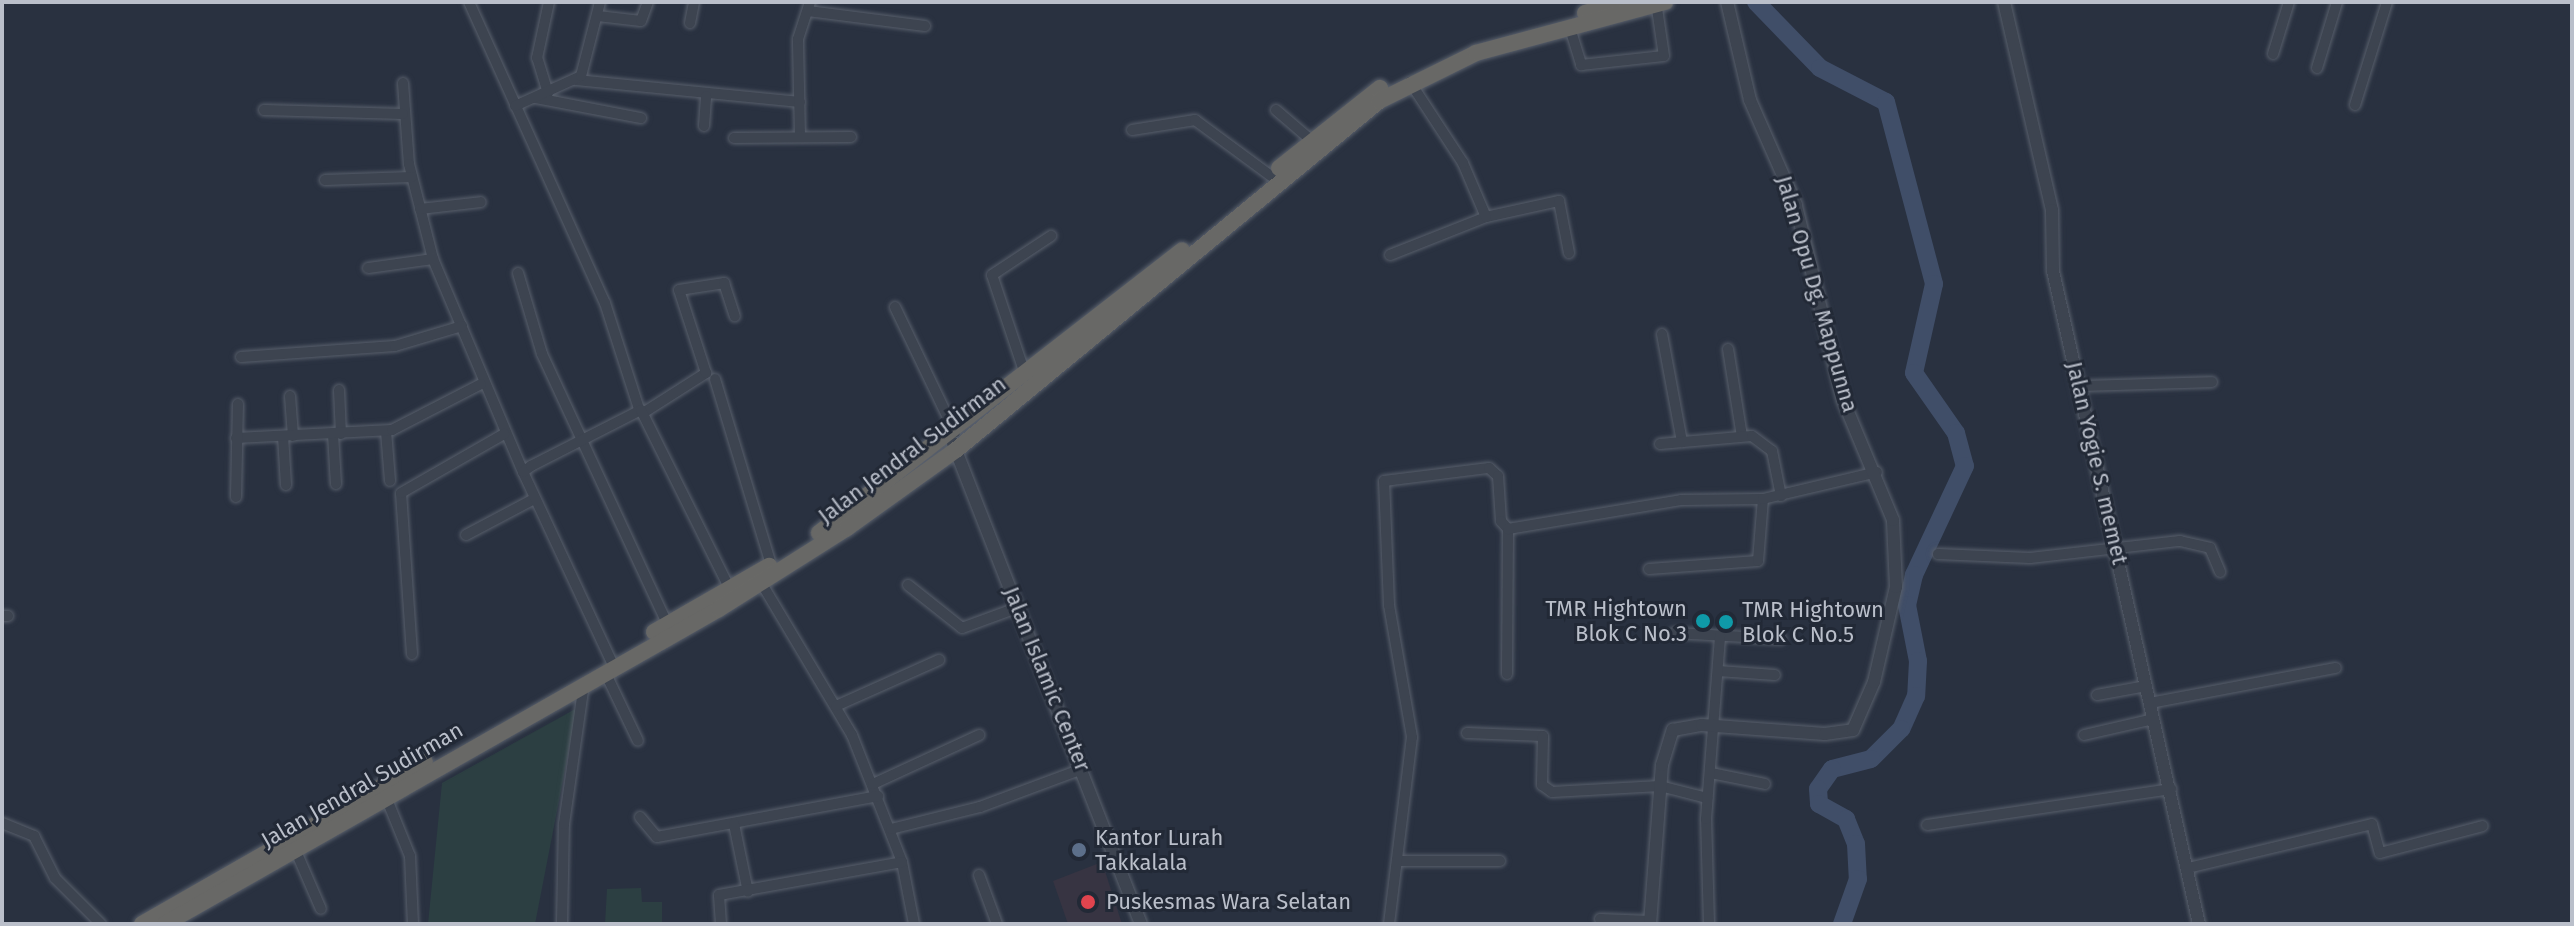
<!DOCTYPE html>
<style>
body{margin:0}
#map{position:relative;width:2574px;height:926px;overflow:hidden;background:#293140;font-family:"Fira Sans",sans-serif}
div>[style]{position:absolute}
.medical>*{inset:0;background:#373442}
.green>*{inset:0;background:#2c3f42}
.river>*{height:18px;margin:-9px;padding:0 9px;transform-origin:9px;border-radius:9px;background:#404e68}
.roads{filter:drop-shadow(0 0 2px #585f6b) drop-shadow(0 0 2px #585f6b)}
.minor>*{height:10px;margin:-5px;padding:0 5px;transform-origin:5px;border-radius:5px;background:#3d4450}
.tertiary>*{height:12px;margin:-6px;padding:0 6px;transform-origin:6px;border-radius:6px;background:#3d4450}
.trunk>*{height:16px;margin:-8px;padding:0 8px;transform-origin:8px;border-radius:8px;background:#686866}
.dots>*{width:22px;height:22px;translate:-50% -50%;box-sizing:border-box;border:4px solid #222936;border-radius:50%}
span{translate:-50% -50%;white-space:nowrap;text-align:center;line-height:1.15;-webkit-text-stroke:6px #222936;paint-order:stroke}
.street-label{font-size:22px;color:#babfca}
.poi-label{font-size:22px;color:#babfca}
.right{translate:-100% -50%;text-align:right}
.left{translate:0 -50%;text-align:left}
.frame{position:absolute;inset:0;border:4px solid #babfca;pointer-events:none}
</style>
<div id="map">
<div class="medical">
<div style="clip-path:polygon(1102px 862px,1122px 924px,1068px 924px,1053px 881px)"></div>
</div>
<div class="green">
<div style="clip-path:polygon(577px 708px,535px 924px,428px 924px,442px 783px)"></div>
<div style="clip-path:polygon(641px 888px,642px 902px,662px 902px,662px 924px,605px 924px,607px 889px)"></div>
</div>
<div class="river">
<div style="left:1756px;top:2px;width:92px;rotate:45.9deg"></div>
<div style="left:1820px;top:68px;width:74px;rotate:27.3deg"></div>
<div style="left:1886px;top:102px;width:188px;rotate:75.2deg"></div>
<div style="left:1934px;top:284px;width:91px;rotate:102.7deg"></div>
<div style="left:1914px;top:373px;width:73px;rotate:55deg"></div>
<div style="left:1956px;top:433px;width:34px;rotate:75deg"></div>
<div style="left:1965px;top:466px;width:120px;rotate:115.1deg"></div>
<div style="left:1914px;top:575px;width:31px;rotate:103deg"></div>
<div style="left:1907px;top:605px;width:57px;rotate:78.9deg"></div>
<div style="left:1918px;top:661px;width:35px;rotate:93deg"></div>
<div style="left:1916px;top:696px;width:36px;rotate:114deg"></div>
<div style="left:1901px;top:729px;width:42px;rotate:135deg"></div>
<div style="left:1871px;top:759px;width:40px;rotate:165.6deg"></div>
<div style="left:1832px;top:769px;width:24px;rotate:125deg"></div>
<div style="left:1818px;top:789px;width:15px;rotate:86deg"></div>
<div style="left:1819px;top:804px;width:31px;rotate:29deg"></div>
<div style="left:1846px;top:819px;width:27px;rotate:68deg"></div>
<div style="left:1856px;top:844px;width:35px;rotate:87deg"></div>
<div style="left:1858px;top:879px;width:48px;rotate:109.6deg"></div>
</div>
<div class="roads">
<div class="minor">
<div style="left:469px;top:2px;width:330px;rotate:65.7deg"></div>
<div style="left:605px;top:303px;width:111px;rotate:72.2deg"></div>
<div style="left:808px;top:11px;width:118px;rotate:7.3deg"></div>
<div style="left:598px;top:16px;width:43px;rotate:6.6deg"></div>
<div style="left:641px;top:21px;width:20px;rotate:-70deg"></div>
<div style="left:690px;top:23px;width:21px;rotate:-79deg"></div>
<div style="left:1570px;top:28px;width:39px;rotate:73deg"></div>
<div style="left:1581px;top:65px;width:83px;rotate:-6.2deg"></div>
<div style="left:1664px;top:56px;width:55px;rotate:-98.4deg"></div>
<div style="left:2273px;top:54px;width:54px;rotate:-72.9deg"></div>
<div style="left:2317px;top:68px;width:69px;rotate:-73.1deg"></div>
<div style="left:576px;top:80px;width:225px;rotate:5.6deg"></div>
<div style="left:403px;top:83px;width:81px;rotate:85.8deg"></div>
<div style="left:409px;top:164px;width:98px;rotate:75.8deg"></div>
<div style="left:433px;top:259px;width:231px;rotate:67.1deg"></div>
<div style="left:548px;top:93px;width:37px;rotate:-107deg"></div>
<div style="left:537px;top:58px;width:57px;rotate:-77.9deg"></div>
<div style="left:536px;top:98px;width:107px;rotate:10.8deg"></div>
<div style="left:2355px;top:105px;width:108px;rotate:-72.7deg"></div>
<div style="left:515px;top:106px;width:72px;rotate:-24.4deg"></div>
<div style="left:581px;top:76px;width:76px;rotate:-75.6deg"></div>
<div style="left:264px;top:110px;width:139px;rotate:1.6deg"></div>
<div style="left:1276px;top:110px;width:46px;rotate:40.6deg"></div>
<div style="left:704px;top:126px;width:30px;rotate:-86deg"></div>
<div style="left:1132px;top:130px;width:64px;rotate:-9deg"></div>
<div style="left:1195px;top:120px;width:94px;rotate:36.4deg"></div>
<div style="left:800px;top:137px;width:98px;rotate:-91.2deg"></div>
<div style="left:798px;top:39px;width:39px;rotate:-72deg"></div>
<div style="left:734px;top:138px;width:117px;rotate:-0.5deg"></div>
<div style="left:325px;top:180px;width:87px;rotate:-2deg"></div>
<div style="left:420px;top:209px;width:61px;rotate:-6.5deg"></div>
<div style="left:1486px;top:217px;width:75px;rotate:-12.4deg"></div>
<div style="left:1559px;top:201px;width:53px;rotate:79.1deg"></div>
<div style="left:1390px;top:255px;width:103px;rotate:-21.6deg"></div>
<div style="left:1486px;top:217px;width:59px;rotate:-113.1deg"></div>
<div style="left:1463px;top:163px;width:97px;rotate:-123.2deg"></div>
<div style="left:368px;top:268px;width:66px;rotate:-7.9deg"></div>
<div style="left:518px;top:273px;width:84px;rotate:73.5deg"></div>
<div style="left:542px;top:354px;width:299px;rotate:65.1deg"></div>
<div style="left:895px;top:307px;width:139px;rotate:64.4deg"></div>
<div style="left:1662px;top:334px;width:110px;rotate:79.5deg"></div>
<div style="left:1728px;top:349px;width:88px;rotate:80.9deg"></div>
<div style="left:241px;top:357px;width:154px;rotate:-4.1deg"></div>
<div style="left:395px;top:346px;width:70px;rotate:-16.6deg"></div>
<div style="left:1025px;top:374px;width:104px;rotate:-108.4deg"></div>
<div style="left:992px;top:275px;width:71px;rotate:-33.5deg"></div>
<div style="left:715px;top:379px;width:194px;rotate:73.2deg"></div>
<div style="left:2079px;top:386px;width:133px;rotate:-1.7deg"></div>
<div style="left:339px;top:390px;width:44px;rotate:87.4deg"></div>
<div style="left:290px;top:396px;width:40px;rotate:85.7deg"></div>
<div style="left:643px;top:413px;width:75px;rotate:-32.4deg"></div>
<div style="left:706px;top:373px;width:87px;rotate:-108deg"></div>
<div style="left:679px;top:290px;width:46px;rotate:-8.8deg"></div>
<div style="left:724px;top:283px;width:35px;rotate:72deg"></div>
<div style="left:386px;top:431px;width:50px;rotate:85.4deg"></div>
<div style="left:333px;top:434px;width:50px;rotate:86.6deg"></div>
<div style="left:283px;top:436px;width:49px;rotate:86.5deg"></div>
<div style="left:236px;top:438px;width:156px;rotate:-2.9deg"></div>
<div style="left:392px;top:430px;width:100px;rotate:-27.3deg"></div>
<div style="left:1660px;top:444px;width:92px;rotate:-5deg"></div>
<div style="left:1752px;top:436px;width:25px;rotate:37deg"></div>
<div style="left:1772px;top:451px;width:46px;rotate:78.7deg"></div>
<div style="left:236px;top:497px;width:93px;rotate:-88.8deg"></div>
<div style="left:466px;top:535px;width:77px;rotate:-27.9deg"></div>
<div style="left:1938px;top:554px;width:92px;rotate:2.5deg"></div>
<div style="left:2030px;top:558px;width:151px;rotate:-6.5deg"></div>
<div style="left:2180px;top:541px;width:31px;rotate:13deg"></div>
<div style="left:2210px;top:548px;width:26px;rotate:67deg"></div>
<div style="left:1649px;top:569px;width:109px;rotate:-4.2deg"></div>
<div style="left:1758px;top:561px;width:62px;rotate:-85.4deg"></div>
<div style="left:759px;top:579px;width:182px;rotate:59.2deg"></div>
<div style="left:852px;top:735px;width:136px;rotate:68.5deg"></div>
<div style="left:902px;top:862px;width:63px;rotate:79deg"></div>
<div style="left:908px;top:585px;width:69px;rotate:38.5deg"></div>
<div style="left:962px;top:628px;width:61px;rotate:-20.2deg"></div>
<div style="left:2px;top:616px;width:6px"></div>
<div style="left:1674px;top:633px;width:107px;rotate:3.2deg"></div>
<div style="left:412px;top:654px;width:161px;rotate:-93.9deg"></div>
<div style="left:401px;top:493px;width:119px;rotate:-29.8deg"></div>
<div style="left:614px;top:667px;width:215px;rotate:-115deg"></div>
<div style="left:523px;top:472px;width:10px;rotate:-37deg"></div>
<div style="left:531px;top:466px;width:123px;rotate:-27deg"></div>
<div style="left:641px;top:410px;width:200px;rotate:63.6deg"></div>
<div style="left:1718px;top:671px;width:57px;rotate:4deg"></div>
<div style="left:605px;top:672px;width:76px;rotate:64.4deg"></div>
<div style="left:1507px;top:674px;width:145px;rotate:-89.6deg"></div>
<div style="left:2097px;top:695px;width:50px;rotate:-10.4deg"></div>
<div style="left:2150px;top:703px;width:189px;rotate:-10.7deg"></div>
<div style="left:836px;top:706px;width:113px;rotate:-24.1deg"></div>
<div style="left:1467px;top:733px;width:76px;rotate:2.3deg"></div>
<div style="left:1543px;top:736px;width:49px;rotate:91.2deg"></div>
<div style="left:1542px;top:785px;width:12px;rotate:35deg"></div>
<div style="left:1552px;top:792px;width:108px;rotate:-3.2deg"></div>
<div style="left:1660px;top:786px;width:49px;rotate:14.3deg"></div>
<div style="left:2084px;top:735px;width:72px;rotate:-12.9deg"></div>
<div style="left:1711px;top:773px;width:55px;rotate:11.5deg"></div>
<div style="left:873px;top:784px;width:117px;rotate:-24.8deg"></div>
<div style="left:386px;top:797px;width:64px;rotate:67.9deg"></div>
<div style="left:410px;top:856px;width:68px;rotate:87.5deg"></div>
<div style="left:640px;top:817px;width:26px;rotate:50deg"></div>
<div style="left:657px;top:837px;width:225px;rotate:-10.5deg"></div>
<div style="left:2px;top:823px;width:35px;rotate:22deg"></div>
<div style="left:34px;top:836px;width:47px;rotate:63.4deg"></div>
<div style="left:55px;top:878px;width:65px;rotate:45deg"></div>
<div style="left:734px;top:824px;width:69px;rotate:78.4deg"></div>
<div style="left:1927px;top:825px;width:247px;rotate:-8.4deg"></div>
<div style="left:891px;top:829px;width:92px;rotate:-13.9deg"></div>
<div style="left:980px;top:807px;width:109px;rotate:-20.4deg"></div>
<div style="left:295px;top:849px;width:65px;rotate:66.6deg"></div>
<div style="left:1400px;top:861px;width:100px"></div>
<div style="left:2188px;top:868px;width:189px;rotate:-13.4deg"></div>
<div style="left:2372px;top:824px;width:30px;rotate:75deg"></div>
<div style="left:2380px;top:853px;width:106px;rotate:-14.7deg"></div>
<div style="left:979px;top:875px;width:52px;rotate:69.8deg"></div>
<div style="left:1600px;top:919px;width:50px;rotate:2.3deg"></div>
<div style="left:562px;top:924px;width:100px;rotate:-88.9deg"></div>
<div style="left:564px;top:824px;width:141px;rotate:-81.9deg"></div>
<div style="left:721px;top:924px;width:29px;rotate:-94deg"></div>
<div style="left:719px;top:895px;width:186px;rotate:-10.2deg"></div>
<div style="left:1389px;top:924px;width:188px;rotate:-83deg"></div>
<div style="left:1412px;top:737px;width:134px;rotate:-99.9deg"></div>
<div style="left:1389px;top:605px;width:124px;rotate:-92.3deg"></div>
<div style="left:1384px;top:481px;width:106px;rotate:-7.1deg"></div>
<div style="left:1489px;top:468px;width:12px;rotate:42deg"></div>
<div style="left:1498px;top:476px;width:45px;rotate:86.2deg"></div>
<div style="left:1501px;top:521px;width:11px;rotate:49deg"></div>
<div style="left:1508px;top:529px;width:175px;rotate:-9.5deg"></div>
<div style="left:1681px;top:500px;width:82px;rotate:-0.7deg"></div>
<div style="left:1763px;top:499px;width:117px;rotate:-13.3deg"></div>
<div style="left:1709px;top:924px;width:105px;rotate:-91.6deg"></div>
<div style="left:1706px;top:819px;width:184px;rotate:-85.6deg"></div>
</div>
<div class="tertiary">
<div style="left:2004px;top:2px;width:213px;rotate:77deg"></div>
<div style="left:2052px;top:210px;width:61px;rotate:89.1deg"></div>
<div style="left:2053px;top:271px;width:669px;rotate:77.4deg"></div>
<div style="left:953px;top:443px;width:516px;rotate:68.65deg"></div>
<div style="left:1650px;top:924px;width:159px;rotate:-85.7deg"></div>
<div style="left:1662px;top:765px;width:37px;rotate:-73deg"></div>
<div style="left:1673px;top:730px;width:29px;rotate:-10deg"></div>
<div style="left:1702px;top:725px;width:123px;rotate:4.2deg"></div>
<div style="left:1825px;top:734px;width:28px;rotate:-8deg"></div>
<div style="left:1853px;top:730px;width:52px;rotate:-66.4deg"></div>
<div style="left:1874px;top:682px;width:98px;rotate:-77deg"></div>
<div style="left:1896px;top:587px;width:67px;rotate:-92.6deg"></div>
<div style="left:1893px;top:520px;width:130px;rotate:-112.6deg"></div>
<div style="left:1843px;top:400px;width:201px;rotate:-103.6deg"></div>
<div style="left:1796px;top:205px;width:115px;rotate:-113.7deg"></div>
<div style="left:1750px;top:100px;width:101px;rotate:-103.2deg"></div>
</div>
<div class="trunk">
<div style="left:1585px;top:13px;width:40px;rotate:-16deg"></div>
<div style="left:1279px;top:168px;width:129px;rotate:-38.4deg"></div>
<div style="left:819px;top:533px;width:460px;rotate:-37.9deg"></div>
<div style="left:654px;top:632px;width:133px;rotate:-29.9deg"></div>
<div style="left:142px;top:924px;width:326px;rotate:-29.8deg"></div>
<div style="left:165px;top:924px;width:637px;rotate:-29.62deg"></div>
<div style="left:719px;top:609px;width:151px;rotate:-32.3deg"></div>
<div style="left:847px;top:528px;width:134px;rotate:-35.6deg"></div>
<div style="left:956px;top:450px;width:548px;rotate:-39.52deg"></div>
<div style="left:1379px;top:101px;width:108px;rotate:-26.3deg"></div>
<div style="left:1476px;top:53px;width:196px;rotate:-15.1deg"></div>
</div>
</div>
<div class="dots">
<div style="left:1703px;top:621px;background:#0f9aa8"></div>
<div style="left:1726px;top:622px;background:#0f9aa8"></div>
<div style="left:1079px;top:850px;background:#5c6f8a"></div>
<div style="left:1088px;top:902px;background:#e0444e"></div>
</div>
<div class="street-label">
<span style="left:1817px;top:294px;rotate:74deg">Jalan Opu Dg. Mappunna</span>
<span style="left:912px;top:450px;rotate:-37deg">Jalan Jendral Sudirman</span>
<span style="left:2097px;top:463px;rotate:77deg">Jalan Yogie S. memet</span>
<span style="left:1047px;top:679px;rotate:68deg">Jalan Islamic Center</span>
<span style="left:362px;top:785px;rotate:-30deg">Jalan Jendral Sudirman</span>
</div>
<div class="poi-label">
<span class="right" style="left:1687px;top:621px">TMR Hightown<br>Blok C No.3</span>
<span class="left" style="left:1742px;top:622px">TMR Hightown<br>Blok C No.5</span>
<span class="left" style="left:1095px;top:850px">Kantor Lurah<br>Takkalala</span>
<span class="left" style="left:1106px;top:902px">Puskesmas Wara Selatan</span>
</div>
<div class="frame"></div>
</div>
